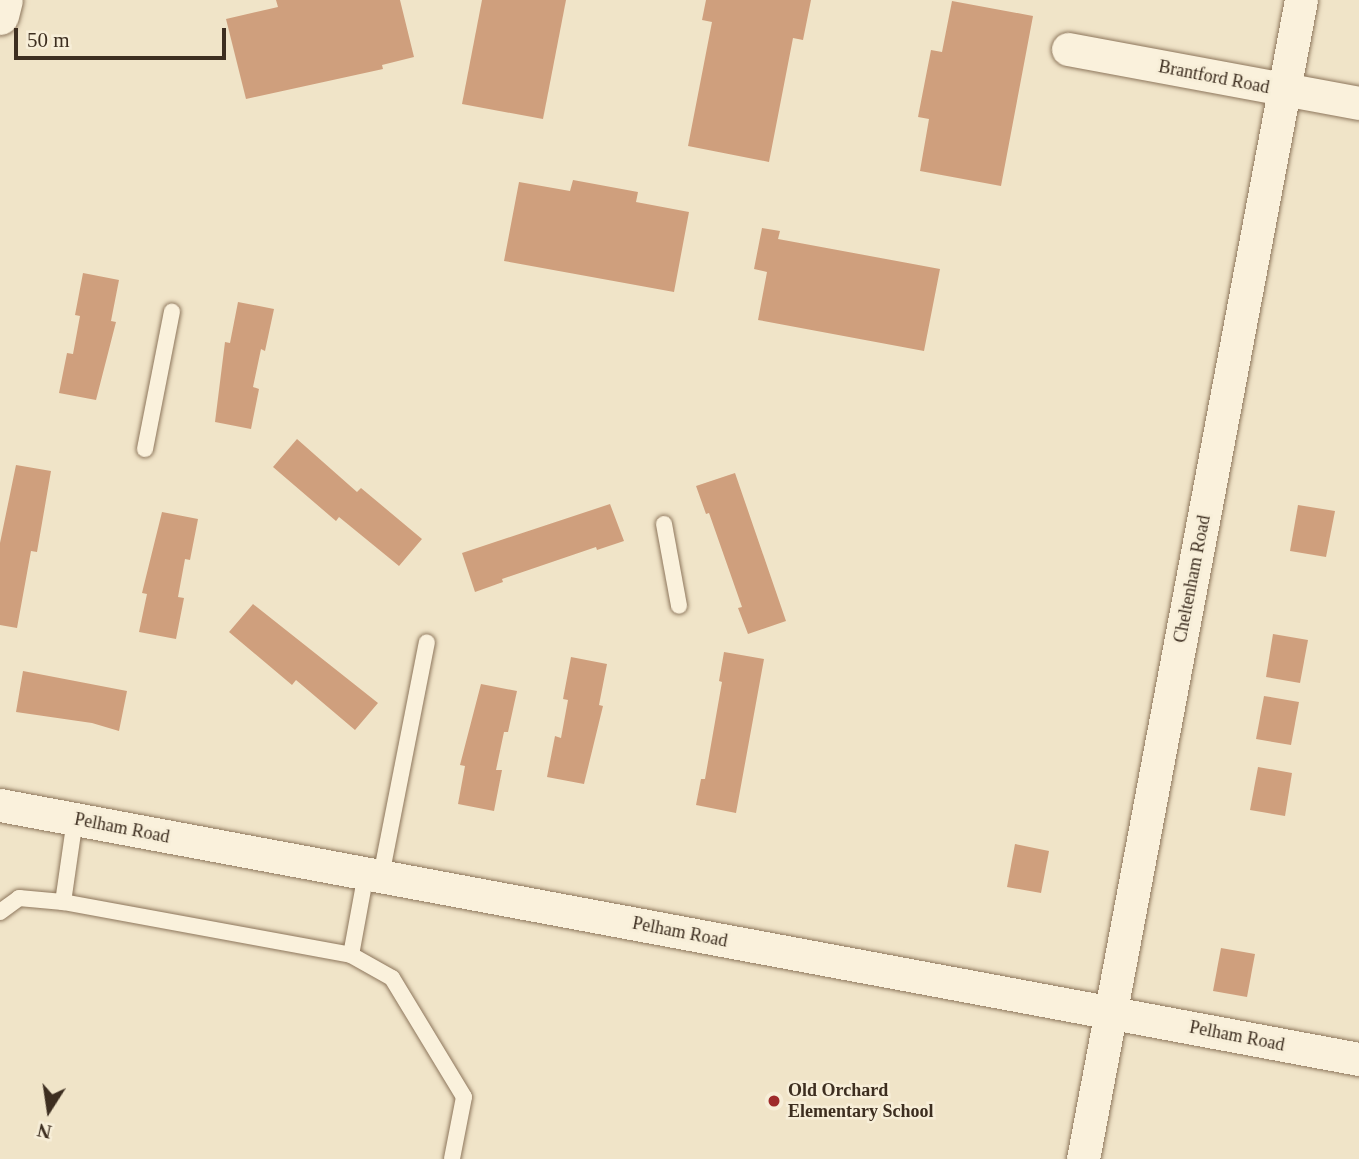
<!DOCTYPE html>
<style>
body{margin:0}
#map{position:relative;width:1359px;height:1159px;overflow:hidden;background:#f0e4c8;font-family:"Times New Roman",serif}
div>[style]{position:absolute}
.building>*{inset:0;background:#cf9f7d}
.roads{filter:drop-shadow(0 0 2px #8d765c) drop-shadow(0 0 2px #8d765c)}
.lane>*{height:16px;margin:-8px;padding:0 8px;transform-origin:8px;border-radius:8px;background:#faf1dc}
.street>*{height:33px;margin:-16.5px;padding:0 16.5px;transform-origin:16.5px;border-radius:16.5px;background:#faf1dc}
.secondary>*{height:38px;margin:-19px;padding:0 19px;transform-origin:19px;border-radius:19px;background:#faf1dc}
.dots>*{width:19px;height:19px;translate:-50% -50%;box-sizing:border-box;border:4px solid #f7eed8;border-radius:50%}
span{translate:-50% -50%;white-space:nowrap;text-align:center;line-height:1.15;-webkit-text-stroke:5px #f7eed8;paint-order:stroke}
.street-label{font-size:18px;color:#3d2e20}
.poi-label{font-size:18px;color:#3d2e20;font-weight:700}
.left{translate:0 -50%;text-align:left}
.north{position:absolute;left:14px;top:1075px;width:70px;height:70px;-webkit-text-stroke:5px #f7eed8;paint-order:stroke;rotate:192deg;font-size:19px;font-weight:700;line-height:28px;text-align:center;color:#3d2e20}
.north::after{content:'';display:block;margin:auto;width:24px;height:32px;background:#3d2e20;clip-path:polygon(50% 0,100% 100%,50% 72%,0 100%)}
.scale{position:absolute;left:14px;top:28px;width:212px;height:32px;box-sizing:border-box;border:4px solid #3d2e20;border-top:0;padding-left:9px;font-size:21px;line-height:24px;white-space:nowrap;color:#3d2e20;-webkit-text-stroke:5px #f7eed8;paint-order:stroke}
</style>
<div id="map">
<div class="building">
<div style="clip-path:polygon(276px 0,400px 0,414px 57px,382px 65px,383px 69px,246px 99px,226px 19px,278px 7px)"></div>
<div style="clip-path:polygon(482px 0,566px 0,543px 119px,462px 104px)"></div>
<div style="clip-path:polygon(706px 0,811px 0,803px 40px,793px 38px,769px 162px,688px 146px,712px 22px,702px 20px)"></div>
<div style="clip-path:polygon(952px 1px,1033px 16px,1001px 186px,920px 171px,929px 119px,918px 117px,931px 50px,942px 52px)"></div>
<div style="clip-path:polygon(573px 180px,638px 192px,636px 202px,689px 212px,674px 292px,504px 261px,519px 182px,570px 191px)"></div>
<div style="clip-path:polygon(762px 228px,780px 231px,778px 239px,940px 269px,924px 351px,758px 320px,767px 272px,754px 269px)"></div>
<div style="clip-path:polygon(83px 273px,119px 280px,111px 321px,116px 322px,96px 400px,59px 393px,67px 353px,73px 354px,80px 316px,75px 315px)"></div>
<div style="clip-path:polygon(238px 302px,274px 309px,265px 351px,261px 349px,253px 387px,259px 389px,251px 429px,215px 422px,225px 342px,230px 343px)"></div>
<div style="clip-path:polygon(297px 439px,357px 492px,361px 488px,422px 539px,399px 566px,339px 517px,336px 521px,273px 467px)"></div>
<div style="clip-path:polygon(16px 465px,51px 471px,37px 552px,31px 551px,17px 628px,0 625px,0 543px)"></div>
<div style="clip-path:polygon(735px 473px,786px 621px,748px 634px,738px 608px,742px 607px,709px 513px,706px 514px,696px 486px)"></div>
<div style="clip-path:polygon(610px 504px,624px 541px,597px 550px,596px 547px,502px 579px,503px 582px,475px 592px,462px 553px)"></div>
<div style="clip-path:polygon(1298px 505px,1335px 511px,1326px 557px,1290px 551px)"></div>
<div style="clip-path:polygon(162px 512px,198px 519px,190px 560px,185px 559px,178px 597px,184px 598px,176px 639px,139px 632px,147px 594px,142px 593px)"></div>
<div style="clip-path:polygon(253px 604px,378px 703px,355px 730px,296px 680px,292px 685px,229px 632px)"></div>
<div style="clip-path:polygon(1273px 634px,1308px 640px,1300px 683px,1266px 677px)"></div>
<div style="clip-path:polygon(724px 652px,764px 659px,736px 813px,696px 805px,701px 779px,705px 779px,722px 682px,719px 681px)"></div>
<div style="clip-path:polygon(571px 657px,607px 664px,599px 705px,603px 706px,584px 784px,547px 777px,555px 736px,561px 738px,568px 700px,563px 699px)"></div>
<div style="clip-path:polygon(23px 671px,127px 691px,119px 731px,92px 723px,16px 712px)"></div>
<div style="clip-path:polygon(481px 684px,517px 691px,508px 732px,504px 732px,496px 770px,502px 770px,494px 811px,458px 804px,465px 766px,460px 765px)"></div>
<div style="clip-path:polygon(1264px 696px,1299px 702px,1291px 745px,1256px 739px)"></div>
<div style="clip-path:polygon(1258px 767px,1292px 773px,1285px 816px,1250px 810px)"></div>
<div style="clip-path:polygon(1015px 844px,1049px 851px,1041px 893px,1007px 887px)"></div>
<div style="clip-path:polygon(1221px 948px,1255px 954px,1247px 997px,1213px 991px)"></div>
</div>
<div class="roads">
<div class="lane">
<div style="left:145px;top:449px;width:140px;rotate:-78.9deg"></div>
<div style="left:664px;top:524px;width:83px;rotate:79.6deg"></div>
<div style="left:75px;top:819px;width:84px;rotate:98.2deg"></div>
<div style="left:63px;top:902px;width:293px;rotate:10.4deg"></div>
<div style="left:351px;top:955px;width:83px;rotate:-79.6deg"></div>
<div style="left:381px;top:876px;width:238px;rotate:-78.9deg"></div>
<div style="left:0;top:912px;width:24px;rotate:-36deg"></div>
<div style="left:19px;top:898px;width:44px;rotate:5.2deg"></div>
<div style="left:351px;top:955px;width:47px;rotate:29.3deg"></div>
<div style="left:392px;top:978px;width:139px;rotate:58.8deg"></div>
<div style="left:464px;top:1097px;width:63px;rotate:101deg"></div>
</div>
<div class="street">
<div style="left:1068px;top:49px;width:296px;rotate:10.5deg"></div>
<div style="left:0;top:805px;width:1383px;rotate:10.59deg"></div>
<div style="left:1083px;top:1159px;width:1179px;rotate:-79.35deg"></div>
</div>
<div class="secondary">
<div style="left:0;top:16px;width:16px;rotate:-76deg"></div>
</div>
</div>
<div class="dots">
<div style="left:774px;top:1101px;background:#9e2a2b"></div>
</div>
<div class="street-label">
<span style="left:1214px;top:77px;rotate:11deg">Brantford Road</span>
<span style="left:1192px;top:579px;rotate:-79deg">Cheltenham Road</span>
<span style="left:122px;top:828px;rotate:11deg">Pelham Road</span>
<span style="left:680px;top:932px;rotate:11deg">Pelham Road</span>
<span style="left:1237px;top:1036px;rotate:11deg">Pelham Road</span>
</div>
<div class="poi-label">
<span class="left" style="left:788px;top:1101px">Old Orchard<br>Elementary School</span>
</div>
<div class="north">N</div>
<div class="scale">50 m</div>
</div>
